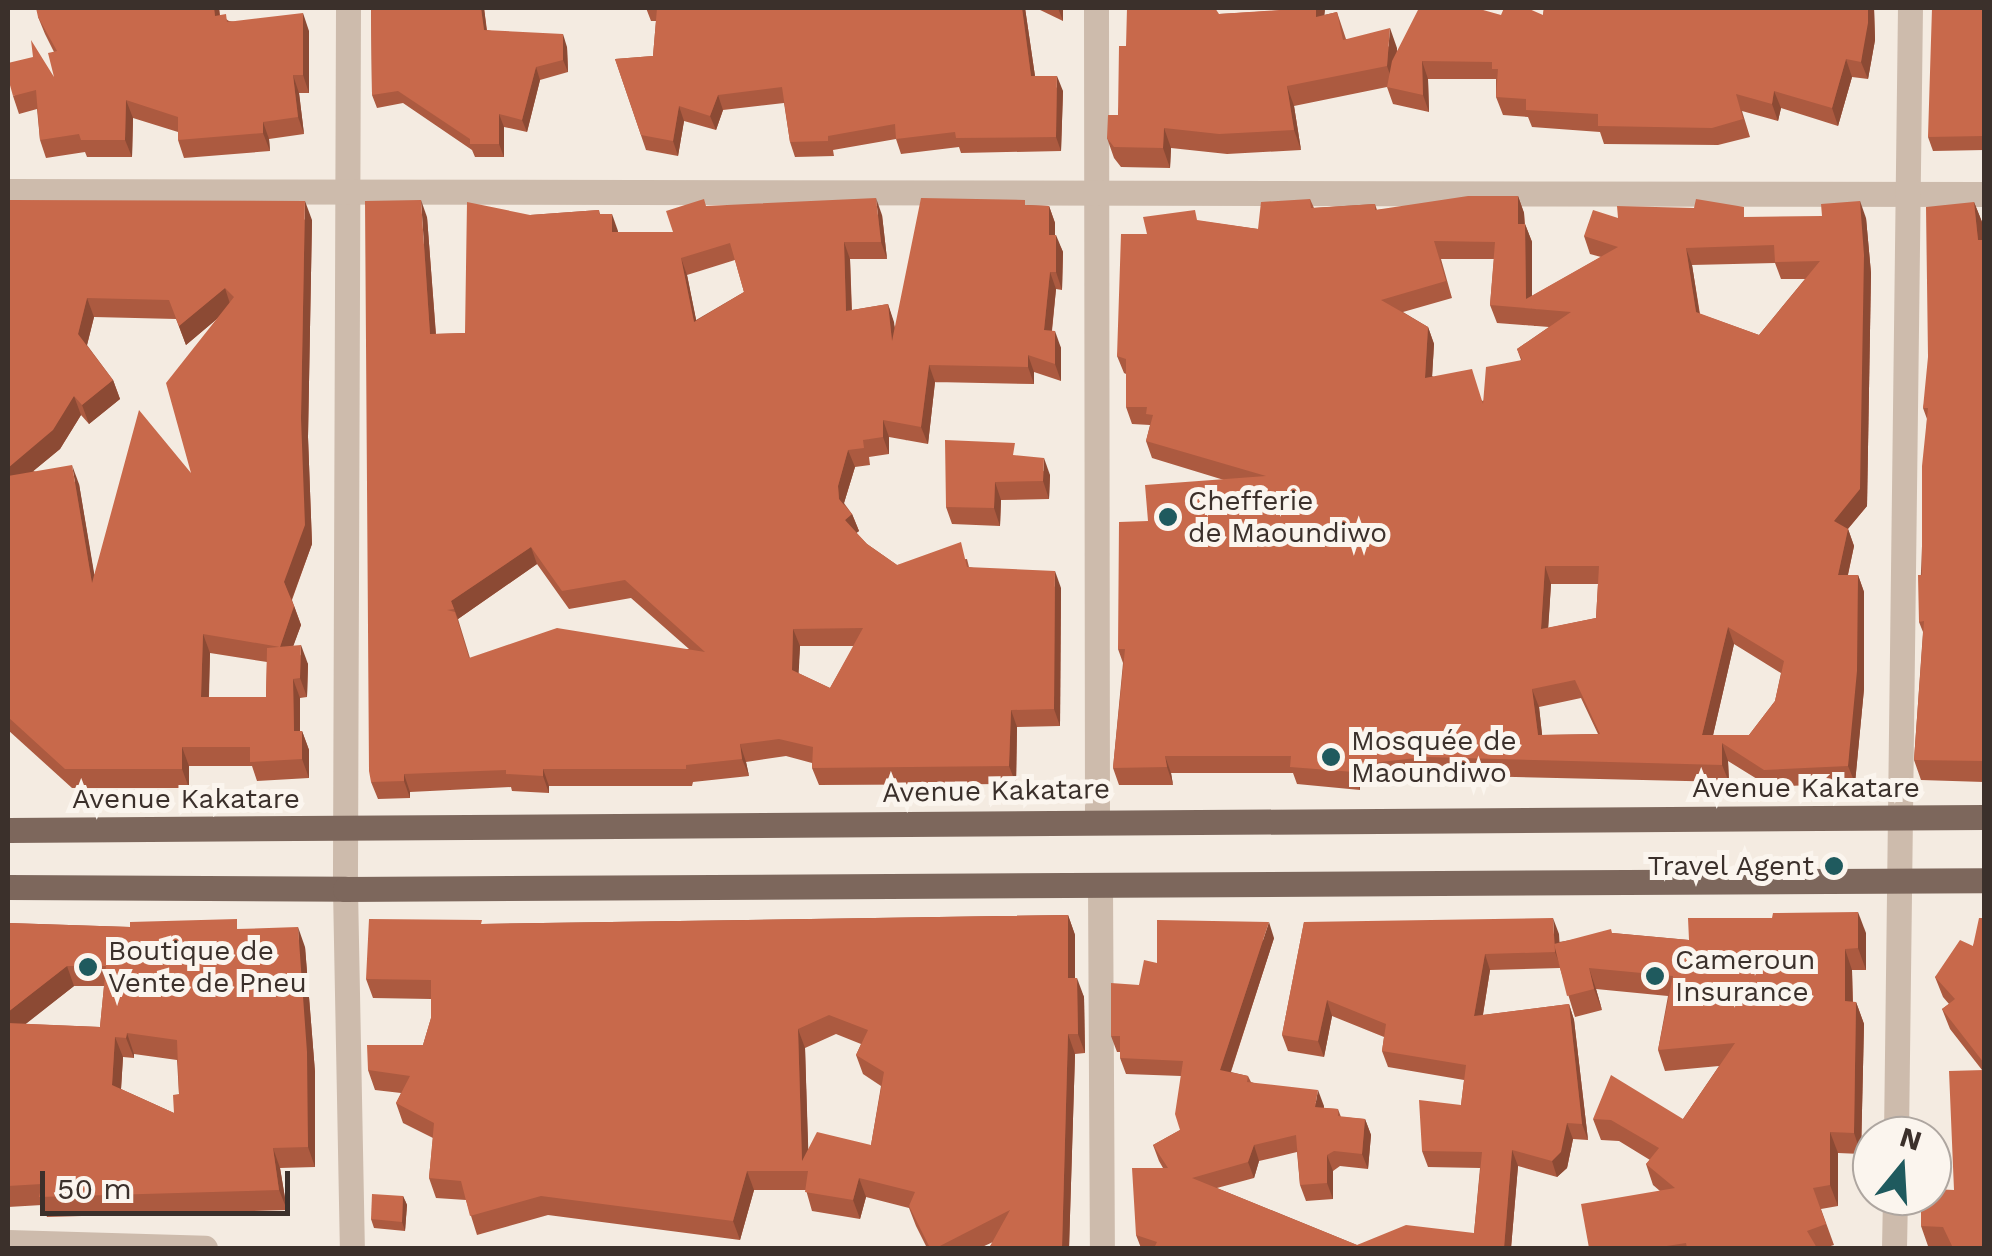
<!DOCTYPE html>
<meta charset="utf-8">
<style>
body{margin:0}
#map{position:relative;width:1992px;height:1256px;overflow:hidden;background:#f4ebe1;font-family:"Work Sans",sans-serif}
div>[style]{position:absolute}
.minor>*{height:25px;margin:-12.5px;padding:0 12.5px;transform-origin:12.5px;border-radius:12.5px;background:#cdbbac}
.major>*{height:25px;margin:-12.5px;padding:0 12.5px;transform-origin:12.5px;border-radius:12.5px;background:#7d675c}
.wall>*{inset:0;background:#ac5a40}
.shaded-wall>*{inset:0;background:#8c4a34}
.building>*{inset:0;background:#c8694b}
.dots>*{width:28px;height:28px;translate:-50% -50%;box-sizing:border-box;border:5px solid #fbf5ee;border-radius:50%}
span{translate:-50% -50%;white-space:nowrap;text-align:center;line-height:1.15;-webkit-text-stroke:10px #fbf5ee;paint-order:stroke}
.poi-label{font-size:28px;color:#3b302b}
.left{translate:0 -50%;text-align:left}
.right{translate:-100% -50%;text-align:right}
.street-label{font-size:28px;color:#3b302b}
.frame{position:absolute;inset:0;border:10px solid #3b302b;pointer-events:none}
.north{position:absolute;left:1852px;top:1116px;width:100px;height:100px;box-sizing:border-box;background:#fbf5ee;border:2px solid #aea6a0;border-radius:50%;rotate:18deg;font-size:28px;font-weight:700;line-height:40px;text-align:center;color:#3b302b}
.north::after{content:'';display:block;margin:auto;width:35px;height:45px;background:#1f5a5e;clip-path:polygon(50% 0,100% 100%,50% 72%,0 100%)}
.scale{position:absolute;left:40px;top:1171px;width:250px;height:45px;box-sizing:border-box;border:5px solid #3b302b;border-top:0;padding-left:12px;font-size:30px;line-height:35px;white-space:nowrap;color:#3b302b;-webkit-text-stroke:8px #fbf5ee;paint-order:stroke}
</style>
<div id="map">
<div class="minor">
<div style="left:348px;top:8px;width:881px;rotate:90.2deg"></div>
<div style="left:345px;top:889px;width:359px;rotate:88.9deg"></div>
<div style="left:1096px;top:8px;width:812px;rotate:89.93deg"></div>
<div style="left:8px;top:191px;width:1976px;rotate:0.09deg"></div>
<div style="left:1100px;top:885px;width:363px;rotate:89.7deg"></div>
<div style="left:1896px;top:1136px;width:1128px;rotate:-89.29deg"></div>
<div style="left:8px;top:1242px;width:197px;rotate:1.7deg"></div>
<div style="left:1894px;top:1248px;width:52px;rotate:-88.9deg"></div>
</div>
<div class="major">
<div style="left:8px;top:830px;width:1976px;rotate:-0.38deg"></div>
<div style="left:8px;top:887px;width:337px;rotate:0.3deg"></div>
<div style="left:345px;top:889px;width:1639px;rotate:-0.31deg"></div>
</div>
<div class="wall">
<div style="clip-path:polygon(219px 8px,220px 15px,229px 21px,309px 31px,309px 93px,299px 93px,304px 134px,269px 139px,270px 151px,184px 158px,178px 140px,178px 132px,133px 118px,132px 157px,87px 157px,85px 152px,46px 158px,40px 140px,37px 109px,19px 114px,13px 96px,54px 77px,54px 52px,45px 34px,38px 17px)"></div>
<div style="clip-path:polygon(371px 8px,484px 8px,487px 30px,567px 47px,568px 72px,540px 80px,527px 132px,504px 127px,504px 157px,475px 157px,472px 150px,403px 103px,377px 108px,372px 95px)"></div>
<div style="clip-path:polygon(646px 8px,1025px 8px,1035px 76px,1063px 91px,1061px 151px,961px 153px,959px 147px,901px 154px,896px 139px,833px 150px,834px 156px,795px 157px,790px 142px,784px 103px,723px 110px,716px 130px,684px 121px,678px 156px,646px 150px,615px 59px,653px 56px,656px 21px,651px 21px)"></div>
<div style="clip-path:polygon(1036px 8px,1063px 8px,1063px 21px)"></div>
<div style="clip-path:polygon(1325px 8px,1324px 15px,1337px 12px,1346px 39px,1397px 48px,1397px 51px,1501px 15px,1543px 15px,1544px 8px,1874px 8px,1875px 40px,1868px 79px,1852px 77px,1838px 126px,1781px 108px,1778px 121px,1742px 111px,1750px 137px,1718px 145px,1604px 144px,1600px 132px,1532px 127px,1528px 117px,1503px 115px,1496px 97px,1496px 79px,1428px 79px,1429px 112px,1393px 104px,1387px 87px,1294px 106px,1301px 150px,1227px 154px,1171px 148px,1170px 168px,1121px 167px,1114px 158px,1107px 138px,1118px 115px,1126px 46px,1219px 14px)"></div>
<div style="clip-path:polygon(1984px 8px,1984px 150px,1933px 151px,1928px 137px)"></div>
<div style="clip-path:polygon(evenodd,1518px 196px,1524px 213px,1525px 224px,1532px 242px,1532px 296px,1601px 257px,1590px 254px,1584px 236px,1618px 218px,1866px 218px,1871px 273px,1867px 506px,1848px 529px,1854px 546px,1848px 575px,1858px 575px,1864px 592px,1864px 689px,1855px 783px,1770px 787px,1728px 761px,1729px 782px,1431px 775px,1360px 782px,1360px 790px,1297px 784px,1293px 773px,1171px 773px,1173px 785px,1119px 785px,1113px 768px,1123px 663px,1118px 649px,1148px 521px,1224px 480px,1152px 458px,1146px 441px,1150px 425px,1132px 424px,1126px 407px,1126px 374px,1124px 373px,1117px 356px,1147px 234px,1199px 221px,1258px 229px,1310px 199px,1314px 208px,1375px 204px,1377px 210px,1518px 196px,1441px 259px,1494px 259px,1490px 305px,1497px 323px,1549px 327px,1517px 349px,1521px 360px,1483px 401px,1432px 376px,1434px 344px,1428px 327px,1403px 312px,1452px 298px,1441px 259px,1518px 196px,1775px 263px,1781px 279px,1805px 279px,1759px 335px,1700px 314px,1692px 265px,1775px 263px,1518px 196px,1551px 584px,1598px 584px,1596px 618px,1548px 628px,1551px 584px,1518px 196px,1734px 644px,1781px 673px,1775px 701px,1749px 735px,1713px 735px,1734px 644px,1518px 196px,1581px 698px,1598px 734px,1542px 735px,1539px 707px,1581px 698px)"></div>
<div style="clip-path:polygon(evenodd,8px 200px,312px 220px,308px 437px,312px 544px,292px 600px,301px 625px,293px 646px,308px 664px,307px 697px,300px 698px,300px 731px,302px 731px,309px 750px,309px 778px,257px 781px,252px 766px,189px 766px,189px 788px,72px 788px,8px 730px,8px 200px,94px 317px,176px 319px,186px 345px,218px 318px,191px 473px,94px 575px,79px 484px,33px 471px,60px 449px,81px 415px,89px 424px,120px 399px,113px 380px,87px 345px,94px 317px,8px 200px,210px 653px,267px 662px,266px 697px,209px 697px,210px 653px)"></div>
<div style="clip-path:polygon(1974px 202px,1982px 222px,1984px 240px,1984px 782px,1921px 780px,1914px 760px,1923px 632px,1919px 622px,1927px 419px,1923px 408px)"></div>
<div style="clip-path:polygon(evenodd,1027px 205px,1049px 206px,1055px 223px,1055px 235px,1063px 252px,1062px 290px,1056px 289px,1052px 331px,1061px 348px,1061px 381px,1034px 372px,1034px 384px,935px 382px,928px 444px,889px 437px,889px 454px,869px 457px,870px 465px,855px 467px,844px 503px,852px 514px,859px 531px,856px 533px,867px 544px,897px 565px,967px 559px,969px 567px,1061px 588px,1060px 726px,1017px 727px,1016px 784px,819px 785px,812px 768px,812px 763px,786px 756px,746px 762px,749px 776px,693px 782px,692px 786px,549px 786px,549px 793px,512px 791px,511px 787px,410px 792px,410px 798px,378px 799px,371px 782px,427px 217px,436px 334px,465px 333px,530px 215px,599px 210px,600px 214px,618px 232px,673px 232px,707px 206px,882px 215px,887px 259px,850px 259px,852px 310px,888px 304px,895px 328px,1027px 205px,735px 260px,744px 292px,696px 320px,687px 275px,735px 260px,1027px 205px,537px 564px,569px 609px,631px 598px,689px 649px,470px 658px,458px 619px,537px 564px,1027px 205px,800px 646px,854px 646px,830px 688px,798px 673px,800px 646px)"></div>
<div style="clip-path:polygon(1019px 456px,1050px 475px,1049px 499px,1001px 500px,1000px 526px,952px 524px,946px 507px)"></div>
<div style="clip-path:polygon(evenodd,1068px 915px,1075px 935px,1075px 978px,1084px 997px,1085px 1053px,1075px 1054px,1069px 1248px,989px 1248px,993px 1242px,980px 1248px,927px 1248px,916px 1226px,909px 1208px,866px 1197px,860px 1219px,812px 1211px,806px 1190px,754px 1190px,740px 1240px,548px 1215px,477px 1235px,466px 1200px,436px 1198px,429px 1178px,433px 1138px,403px 1123px,396px 1103px,401px 1093px,375px 1090px,368px 1070px,423px 1045px,431px 1018px,431px 999px,373px 998px,366px 979px,483px 924px,1068px 915px,836px 1034px,861px 1044px,856px 1055px,863px 1074px,881px 1086px,871px 1145px,808px 1149px,805px 1048px,836px 1034px)"></div>
<div style="clip-path:polygon(1984px 918px,1984px 1248px,1951px 1248px,1951px 1247px,1928px 1246px,1921px 1226px,1954px 1190px,1982px 1070px,1950px 1029px,1942px 1009px,1949px 1004px,1943px 997px,1935px 977px,1973px 946px)"></div>
<div style="clip-path:polygon(1304px 922px,1559px 934px,1559px 942px,1613px 933px,1689px 940px,1866px 933px,1866px 970px,1852px 970px,1853px 1002px,1856px 1002px,1864px 1024px,1861px 1154px,1838px 1153px,1838px 1206px,1821px 1209px,1834px 1245px,1824px 1248px,1589px 1248px,1660px 1191px,1653px 1185px,1646px 1164px,1650px 1160px,1619px 1141px,1601px 1140px,1593px 1119px,1683px 1119px,1719px 1066px,1665px 1071px,1658px 1050px,1668px 996px,1596px 989px,1602px 1010px,1575px 1017px,1560px 968px,1490px 970px,1483px 1015px,1569px 1004px,1574px 1020px,1588px 1140px,1573px 1139px,1567px 1168px,1557px 1177px,1518px 1166px,1511px 1248px,1141px 1248px,1136px 1235px,1163px 1168px,1159px 1161px,1153px 1145px,1180px 1130px,1181px 1076px,1126px 1074px,1120px 1058px,1120px 1052px,1117px 1052px,1111px 1036px,1139px 985px,1157px 963px,1274px 938px,1231px 1072px,1248px 1076px,1251px 1082px,1324px 1106px,1324px 1108px,1338px 1109px,1341px 1117px,1365px 1119px,1371px 1135px,1368px 1169px,1340px 1166px,1333px 1171px,1333px 1199px,1306px 1201px,1300px 1185px,1297px 1152px,1259px 1161px,1254px 1178px,1217px 1188px,1357px 1245px,1474px 1233px,1480px 1168px,1428px 1167px,1422px 1151px,1461px 1105px,1464px 1080px,1388px 1067px,1382px 1051px,1384px 1037px,1332px 1016px,1324px 1057px,1288px 1051px,1282px 1035px)"></div>
<div style="clip-path:polygon(evenodd,8px 923px,130px 927px,240px 929px,305px 947px,315px 1072px,315px 1167px,280px 1168px,287px 1210px,47px 1217px,42px 1205px,8px 1207px,8px 923px,74px 986px,104px 986px,100px 1027px,25px 1024px,74px 986px,8px 923px,134px 1054px,177px 1060px,179px 1094px,174px 1113px,121px 1089px,123px 1057px,134px 1058px,134px 1054px)"></div>
<div style="clip-path:polygon(403px 1196px,407px 1205px,405px 1231px,374px 1228px,371px 1219px)"></div>
</div>
<div class="shaded-wall">
<div style="clip-path:polygon(214px 8px,219px 8px,221px 34px,215px 16px)"></div>
<div style="clip-path:polygon(481px 8px,484px 8px,488px 43px,484px 30px)"></div>
<div style="clip-path:polygon(1022px 8px,1025px 8px,1037px 90px,1031px 76px)"></div>
<div style="clip-path:polygon(1058px 8px,1063px 8px,1063px 21px)"></div>
<div style="clip-path:polygon(1316px 8px,1325px 8px,1323px 37px,1316px 17px)"></div>
<div style="clip-path:polygon(1868px 8px,1874px 8px,1875px 40px,1868px 79px,1861px 62px)"></div>
<div style="clip-path:polygon(303px 13px,309px 31px,309px 93px,303px 75px)"></div>
<div style="clip-path:polygon(1390px 28px,1397px 48px,1394px 86px,1387px 66px)"></div>
<div style="clip-path:polygon(563px 34px,567px 47px,568px 72px,563px 60px)"></div>
<div style="clip-path:polygon(1846px 59px,1852px 77px,1838px 126px,1832px 108px)"></div>
<div style="clip-path:polygon(1422px 61px,1428px 79px,1429px 112px,1423px 95px)"></div>
<div style="clip-path:polygon(536px 67px,540px 80px,527px 132px,522px 120px)"></div>
<div style="clip-path:polygon(293px 75px,299px 93px,304px 134px,298px 117px)"></div>
<div style="clip-path:polygon(1057px 76px,1063px 91px,1061px 151px,1056px 137px)"></div>
<div style="clip-path:polygon(1287px 86px,1294px 106px,1301px 150px,1294px 130px)"></div>
<div style="clip-path:polygon(1774px 91px,1781px 108px,1778px 121px,1772px 104px)"></div>
<div style="clip-path:polygon(718px 95px,723px 110px,716px 130px,710px 116px)"></div>
<div style="clip-path:polygon(126px 100px,133px 118px,132px 157px,125px 140px)"></div>
<div style="clip-path:polygon(679px 106px,684px 121px,678px 156px,673px 141px)"></div>
<div style="clip-path:polygon(499px 114px,504px 127px,504px 157px,499px 144px)"></div>
<div style="clip-path:polygon(263px 122px,269px 139px,270px 151px,263px 133px)"></div>
<div style="clip-path:polygon(1164px 128px,1171px 148px,1170px 168px,1163px 148px)"></div>
<div style="clip-path:polygon(1518px 196px,1524px 213px,1525px 242px,1518px 224px)"></div>
<div style="clip-path:polygon(876px 198px,882px 215px,887px 259px,881px 242px)"></div>
<div style="clip-path:polygon(421px 200px,427px 217px,437px 351px,430px 334px)"></div>
<div style="clip-path:polygon(305px 201px,312px 220px,308px 437px,312px 544px,291px 601px,284px 582px,301px 418px)"></div>
<div style="clip-path:polygon(1860px 201px,1866px 218px,1871px 273px,1867px 506px,1840px 538px,1834px 521px)"></div>
<div style="clip-path:polygon(1974px 202px,1982px 222px,1984px 247px,1978px 240px)"></div>
<div style="clip-path:polygon(1049px 206px,1055px 223px,1055px 252px,1049px 235px)"></div>
<div style="clip-path:polygon(612px 214px,618px 231px,618px 249px,612px 232px)"></div>
<div style="clip-path:polygon(1525px 224px,1532px 242px,1532px 309px,1526px 299px)"></div>
<div style="clip-path:polygon(1056px 235px,1063px 252px,1062px 290px,1056px 272px)"></div>
<div style="clip-path:polygon(844px 242px,850px 259px,852px 328px,846px 311px)"></div>
<div style="clip-path:polygon(1686px 248px,1692px 265px,1702px 330px,1696px 312px)"></div>
<div style="clip-path:polygon(681px 258px,687px 275px,700px 339px,694px 322px)"></div>
<div style="clip-path:polygon(1050px 272px,1056px 289px,1050px 347px,1044px 330px)"></div>
<div style="clip-path:polygon(225px 288px,231px 307px,186px 345px,179px 326px)"></div>
<div style="clip-path:polygon(87px 298px,94px 317px,85px 353px,78px 334px)"></div>
<div style="clip-path:polygon(888px 304px,894px 322px,898px 358px,892px 341px)"></div>
<div style="clip-path:polygon(1428px 327px,1434px 344px,1431px 395px,1425px 378px)"></div>
<div style="clip-path:polygon(1055px 331px,1061px 348px,1061px 381px,1055px 364px)"></div>
<div style="clip-path:polygon(1028px 355px,1034px 372px,1034px 384px,1028px 367px)"></div>
<div style="clip-path:polygon(929px 365px,935px 382px,928px 444px,921px 427px)"></div>
<div style="clip-path:polygon(113px 380px,120px 399px,89px 424px,82px 405px)"></div>
<div style="clip-path:polygon(74px 396px,81px 415px,60px 449px,8px 492px,8px 468px)"></div>
<div style="clip-path:polygon(883px 420px,889px 437px,889px 454px,883px 437px)"></div>
<div style="clip-path:polygon(848px 450px,855px 467px,844px 503px,846px 516px,839px 499px,838px 486px)"></div>
<div style="clip-path:polygon(1044px 458px,1050px 475px,1049px 499px,1043px 481px)"></div>
<div style="clip-path:polygon(72px 465px,79px 484px,99px 602px,92px 583px)"></div>
<div style="clip-path:polygon(995px 482px,1001px 500px,1000px 526px,994px 508px)"></div>
<div style="clip-path:polygon(852px 514px,859px 531px,851px 537px,845px 520px)"></div>
<div style="clip-path:polygon(1848px 529px,1854px 546px,1844px 592px,1838px 575px)"></div>
<div style="clip-path:polygon(531px 547px,537px 564px,458px 619px,451px 601px)"></div>
<div style="clip-path:polygon(1545px 566px,1551px 584px,1547px 647px,1541px 629px)"></div>
<div style="clip-path:polygon(1055px 571px,1061px 588px,1060px 726px,1054px 709px)"></div>
<div style="clip-path:polygon(1858px 575px,1864px 592px,1864px 689px,1855px 783px,1848px 766px)"></div>
<div style="clip-path:polygon(294px 606px,301px 625px,286px 666px,280px 647px)"></div>
<div style="clip-path:polygon(1728px 627px,1734px 644px,1709px 753px,1702px 735px)"></div>
<div style="clip-path:polygon(793px 629px,800px 646px,798px 687px,792px 670px)"></div>
<div style="clip-path:polygon(203px 634px,210px 653px,208px 716px,201px 697px)"></div>
<div style="clip-path:polygon(301px 645px,308px 664px,307px 697px,300px 678px)"></div>
<div style="clip-path:polygon(293px 679px,300px 698px,300px 750px,294px 731px)"></div>
<div style="clip-path:polygon(1532px 689px,1539px 707px,1544px 752px,1538px 735px)"></div>
<div style="clip-path:polygon(1011px 710px,1017px 727px,1016px 784px,1009px 766px)"></div>
<div style="clip-path:polygon(302px 731px,309px 750px,309px 778px,302px 759px)"></div>
<div style="clip-path:polygon(1722px 743px,1728px 761px,1729px 782px,1722px 765px)"></div>
<div style="clip-path:polygon(740px 744px,746px 762px,749px 776px,742px 759px)"></div>
<div style="clip-path:polygon(182px 747px,189px 766px,189px 788px,182px 769px)"></div>
<div style="clip-path:polygon(1165px 756px,1171px 773px,1173px 785px,1167px 767px)"></div>
<div style="clip-path:polygon(1354px 765px,1360px 782px,1360px 790px,1354px 772px)"></div>
<div style="clip-path:polygon(543px 769px,549px 786px,549px 793px,543px 776px)"></div>
<div style="clip-path:polygon(404px 774px,410px 792px,410px 798px,404px 781px)"></div>
<div style="clip-path:polygon(1858px 912px,1866px 933px,1866px 970px,1858px 948px)"></div>
<div style="clip-path:polygon(1068px 915px,1075px 935px,1075px 997px,1068px 978px)"></div>
<div style="clip-path:polygon(1553px 918px,1559px 934px,1561px 968px,1555px 952px)"></div>
<div style="clip-path:polygon(1269px 922px,1274px 938px,1226px 1086px,1220px 1070px)"></div>
<div style="clip-path:polygon(298px 927px,305px 947px,315px 1072px,315px 1167px,308px 1147px)"></div>
<div style="clip-path:polygon(1845px 949px,1852px 970px,1853px 1023px,1845px 1001px)"></div>
<div style="clip-path:polygon(1485px 954px,1490px 970px,1480px 1032px,1474px 1016px)"></div>
<div style="clip-path:polygon(67px 966px,74px 986px,8px 1038px,8px 1012px)"></div>
<div style="clip-path:polygon(1589px 968px,1596px 989px,1602px 1010px,1594px 989px)"></div>
<div style="clip-path:polygon(1077px 978px,1084px 997px,1085px 1053px,1078px 1034px)"></div>
<div style="clip-path:polygon(1327px 1000px,1332px 1016px,1324px 1057px,1318px 1041px)"></div>
<div style="clip-path:polygon(1856px 1002px,1864px 1024px,1861px 1154px,1854px 1133px)"></div>
<div style="clip-path:polygon(1569px 1004px,1574px 1020px,1588px 1140px,1582px 1124px)"></div>
<div style="clip-path:polygon(798px 1029px,805px 1048px,809px 1173px,802px 1161px)"></div>
<div style="clip-path:polygon(127px 1033px,134px 1054px,134px 1058px,126px 1038px)"></div>
<div style="clip-path:polygon(1068px 1034px,1075px 1054px,1069px 1248px,1062px 1248px)"></div>
<div style="clip-path:polygon(115px 1037px,123px 1057px,120px 1105px,112px 1085px)"></div>
<div style="clip-path:polygon(1318px 1090px,1324px 1106px,1320px 1123px,1315px 1107px)"></div>
<div style="clip-path:polygon(1365px 1119px,1371px 1135px,1368px 1169px,1362px 1154px)"></div>
<div style="clip-path:polygon(1567px 1123px,1573px 1139px,1567px 1168px,1557px 1177px,1552px 1161px)"></div>
<div style="clip-path:polygon(1830px 1132px,1838px 1153px,1838px 1206px,1830px 1185px)"></div>
<div style="clip-path:polygon(1254px 1145px,1259px 1161px,1254px 1178px,1248px 1162px)"></div>
<div style="clip-path:polygon(273px 1148px,280px 1168px,287px 1210px,279px 1190px)"></div>
<div style="clip-path:polygon(1512px 1150px,1518px 1166px,1511px 1248px,1504px 1248px)"></div>
<div style="clip-path:polygon(1327px 1155px,1333px 1171px,1333px 1199px,1327px 1183px)"></div>
<div style="clip-path:polygon(747px 1171px,754px 1190px,740px 1240px,733px 1221px)"></div>
<div style="clip-path:polygon(859px 1178px,866px 1197px,860px 1219px,853px 1200px)"></div>
<div style="clip-path:polygon(403px 1196px,407px 1205px,405px 1231px,402px 1222px)"></div>
</div>
<div class="building">
<div style="clip-path:polygon(36px 8px,214px 8px,215px 16px,226px 14px,227px 22px,303px 13px,303px 75px,293px 75px,298px 117px,263px 122px,263px 133px,178px 140px,178px 117px,126px 100px,125px 140px,81px 140px,79px 134px,40px 140px,36px 90px,13px 96px,8px 78px,8px 63px,33px 57px,31px 40px,54px 77px,48px 53px,57px 51px,38px 17px)"></div>
<div style="clip-path:polygon(371px 8px,481px 8px,484px 30px,563px 34px,563px 60px,536px 67px,522px 120px,499px 114px,499px 144px,470px 144px,470px 139px,398px 91px,372px 95px)"></div>
<div style="clip-path:polygon(657px 8px,1022px 8px,1031px 76px,1057px 76px,1056px 137px,956px 138px,955px 132px,896px 139px,895px 124px,828px 136px,828px 141px,790px 142px,782px 87px,718px 95px,710px 116px,679px 106px,673px 141px,641px 135px,615px 59px,653px 56px)"></div>
<div style="clip-path:polygon(1127px 8px,1215px 8px,1219px 14px,1280px 10px,1281px 8px,1316px 8px,1316px 17px,1337px 12px,1343px 40px,1390px 28px,1387px 66px,1287px 86px,1294px 130px,1219px 134px,1164px 128px,1163px 148px,1114px 147px,1107px 138px,1108px 115px,1118px 115px,1119px 46px,1126px 46px)"></div>
<div style="clip-path:polygon(1419px 8px,1476px 8px,1501px 15px,1504px 8px,1527px 8px,1543px 15px,1544px 8px,1868px 8px,1868px 23px,1861px 62px,1846px 59px,1832px 108px,1774px 91px,1772px 104px,1736px 94px,1743px 119px,1712px 128px,1598px 126px,1598px 114px,1526px 110px,1526px 99px,1496px 97px,1498px 69px,1492px 69px,1492px 62px,1422px 61px,1423px 95px,1387px 87px,1392px 61px)"></div>
<div style="clip-path:polygon(1932px 8px,1984px 8px,1984px 136px,1928px 137px)"></div>
<div style="clip-path:polygon(evenodd,1468px 196px,1518px 196px,1518px 224px,1525px 224px,1526px 299px,1618px 247px,1584px 236px,1593px 210px,1618px 218px,1617px 206px,1694px 208px,1696px 199px,1744px 207px,1744px 217px,1822px 216px,1821px 204px,1860px 201px,1864px 255px,1860px 489px,1834px 521px,1848px 529px,1838px 575px,1858px 575px,1857px 671px,1848px 766px,1764px 770px,1722px 743px,1722px 765px,1425px 757px,1354px 765px,1354px 772px,1290px 767px,1291px 756px,1165px 756px,1167px 767px,1113px 768px,1125px 649px,1118px 649px,1119px 522px,1148px 521px,1145px 485px,1266px 476px,1146px 441px,1153px 415px,1146px 414px,1147px 407px,1126px 407px,1126px 359px,1117px 356px,1121px 234px,1147px 234px,1143px 217px,1195px 210px,1197px 220px,1258px 229px,1261px 202px,1310px 199px,1311px 208px,1375px 204px,1375px 210px,1468px 196px,1434px 241px,1495px 242px,1490px 305px,1571px 312px,1517px 349px,1522px 360px,1486px 367px,1483px 404px,1472px 369px,1425px 378px,1428px 327px,1381px 300px,1446px 281px,1434px 241px,1468px 196px,1774px 245px,1775px 262px,1820px 261px,1759px 335px,1696px 312px,1686px 248px,1774px 245px,1468px 196px,1545px 566px,1599px 566px,1596px 618px,1541px 629px,1545px 566px,1468px 196px,1728px 627px,1784px 661px,1775px 701px,1749px 735px,1702px 735px,1728px 627px,1468px 196px,1575px 680px,1600px 734px,1538px 735px,1532px 689px,1575px 680px)"></div>
<div style="clip-path:polygon(evenodd,876px 198px,881px 242px,844px 242px,846px 311px,888px 304px,892px 341px,921px 198px,1025px 200px,1025px 205px,1049px 206px,1049px 235px,1056px 235px,1056px 272px,1050px 272px,1044px 330px,1055px 331px,1055px 364px,1028px 355px,1028px 367px,929px 365px,921px 427px,883px 420px,883px 437px,863px 440px,864px 448px,848px 450px,838px 486px,839px 499px,852px 514px,845px 520px,867px 544px,897px 565px,961px 542px,967px 567px,1055px 571px,1054px 709px,1011px 710px,1009px 766px,812px 768px,813px 747px,779px 739px,740px 744px,742px 759px,686px 765px,686px 769px,543px 769px,543px 776px,506px 774px,506px 770px,404px 774px,404px 781px,371px 782px,369px 771px,365px 201px,421px 200px,430px 334px,465px 333px,467px 202px,530px 215px,599px 210px,599px 214px,612px 214px,612px 232px,673px 232px,666px 211px,704px 199px,706px 206px,876px 198px,730px 243px,744px 292px,694px 322px,681px 258px,730px 243px,876px 198px,531px 547px,562px 591px,625px 580px,705px 652px,557px 628px,469px 658px,455px 612px,447px 610px,454px 609px,451px 601px,531px 547px,876px 198px,863px 628px,830px 688px,792px 670px,793px 629px,863px 628px)"></div>
<div style="clip-path:polygon(8px 200px,305px 201px,301px 418px,305px 525px,284px 582px,294px 606px,280px 647px,203px 634px,201px 697px,266px 697px,267px 648px,301px 645px,300px 678px,293px 679px,294px 731px,302px 731px,302px 759px,250px 762px,250px 747px,182px 747px,182px 769px,65px 769px,8px 717px,8px 476px,72px 465px,92px 583px,139px 410px,191px 473px,166px 383px,234px 297px,225px 288px,179px 326px,169px 300px,87px 298px,78px 334px,113px 380px,82px 405px,74px 396px,53px 430px,8px 468px)"></div>
<div style="clip-path:polygon(1974px 202px,1978px 240px,1984px 240px,1984px 761px,1914px 760px,1924px 621px,1919px 622px,1918px 575px,1922px 575px,1922px 466px,1928px 408px,1923px 408px,1928px 357px,1926px 207px)"></div>
<div style="clip-path:polygon(945px 440px,1015px 443px,1013px 455px,1044px 458px,1043px 481px,995px 482px,994px 508px,946px 507px)"></div>
<div style="clip-path:polygon(1858px 912px,1858px 948px,1845px 949px,1845px 1001px,1856px 1002px,1854px 1133px,1830px 1132px,1830px 1185px,1813px 1188px,1826px 1224px,1807px 1231px,1817px 1248px,1687px 1248px,1686px 1243px,1654px 1248px,1589px 1248px,1581px 1204px,1675px 1188px,1646px 1164px,1659px 1148px,1611px 1120px,1593px 1119px,1611px 1075px,1683px 1119px,1735px 1043px,1658px 1050px,1673px 976px,1589px 968px,1594px 989px,1567px 996px,1554px 944px,1611px 929px,1612px 933px,1689px 940px,1688px 918px,1772px 918px,1773px 913px)"></div>
<div style="clip-path:polygon(evenodd,1068px 915px,1068px 978px,1077px 978px,1078px 1034px,1068px 1034px,1062px 1248px,989px 1248px,1010px 1210px,936px 1248px,930px 1248px,909px 1206px,915px 1192px,859px 1178px,853px 1200px,805px 1192px,808px 1171px,747px 1171px,733px 1221px,541px 1196px,470px 1216px,461px 1181px,429px 1178px,434px 1123px,396px 1103px,410px 1076px,368px 1070px,367px 1045px,423px 1045px,431px 1018px,431px 980px,366px 979px,369px 919px,482px 920px,481px 924px,1068px 915px,829px 1015px,868px 1030px,856px 1055px,884px 1072px,871px 1145px,817px 1132px,802px 1161px,798px 1029px,829px 1015px)"></div>
<div style="clip-path:polygon(1553px 918px,1555px 952px,1485px 954px,1474px 1016px,1569px 1004px,1582px 1124px,1567px 1123px,1561px 1152px,1552px 1161px,1512px 1150px,1504px 1248px,1154px 1248px,1157px 1242px,1136px 1235px,1132px 1168px,1168px 1168px,1153px 1145px,1180px 1130px,1175px 1114px,1183px 1061px,1120px 1058px,1120px 1036px,1111px 1036px,1111px 983px,1139px 985px,1144px 960px,1157px 963px,1157px 920px,1269px 922px,1220px 1070px,1248px 1076px,1247px 1082px,1318px 1090px,1315px 1107px,1338px 1109px,1338px 1116px,1365px 1119px,1362px 1154px,1334px 1151px,1327px 1155px,1327px 1183px,1300px 1185px,1296px 1135px,1254px 1145px,1248px 1162px,1192px 1178px,1357px 1245px,1406px 1225px,1474px 1233px,1482px 1152px,1422px 1151px,1419px 1100px,1461px 1105px,1466px 1065px,1382px 1051px,1386px 1024px,1327px 1000px,1318px 1041px,1282px 1035px,1304px 922px)"></div>
<div style="clip-path:polygon(1979px 918px,1984px 918px,1984px 1063px,1942px 1009px,1955px 999px,1935px 977px,1960px 940px,1973px 946px)"></div>
<div style="clip-path:polygon(evenodd,237px 919px,237px 929px,298px 927px,307px 1052px,308px 1147px,273px 1148px,279px 1190px,39px 1197px,42px 1184px,8px 1186px,8px 1023px,100px 1027px,106px 966px,67px 966px,8px 1012px,8px 923px,130px 927px,130px 922px,237px 919px,127px 1033px,177px 1040px,179px 1094px,173px 1095px,174px 1113px,112px 1085px,115px 1037px,126px 1038px,127px 1033px)"></div>
<div style="clip-path:polygon(1984px 1070px,1984px 1248px,1953px 1248px,1943px 1227px,1921px 1226px,1921px 1196px,1932px 1196px,1932px 1189px,1954px 1190px,1949px 1071px)"></div>
<div style="clip-path:polygon(372px 1194px,403px 1196px,402px 1222px,371px 1219px)"></div>
</div>
<div class="dots">
<div style="left:1168px;top:517px;background:#1f5a5e"></div>
<div style="left:1331px;top:757px;background:#1f5a5e"></div>
<div style="left:1834px;top:866px;background:#1f5a5e"></div>
<div style="left:88px;top:967px;background:#1f5a5e"></div>
<div style="left:1655px;top:976px;background:#1f5a5e"></div>
</div>
<div class="poi-label">
<span class="left" style="left:1188px;top:517px">Chefferie<br>de Maoundiwo</span>
<span class="left" style="left:1351px;top:757px">Mosquée de<br>Maoundiwo</span>
<span class="right" style="left:1814px;top:866px">Travel Agent</span>
<span class="left" style="left:108px;top:967px">Boutique de<br>Vente de Pneu</span>
<span class="left" style="left:1675px;top:976px">Cameroun<br>Insurance</span>
</div>
<div class="street-label">
<span style="left:1806px;top:788px">Avenue Kakatare</span>
<span style="left:996px;top:791px;rotate:-1deg">Avenue Kakatare</span>
<span style="left:186px;top:799px">Avenue Kakatare</span>
</div>
<div class="frame"></div>
<div class="north">N</div>
<div class="scale">50 m</div>
</div>
